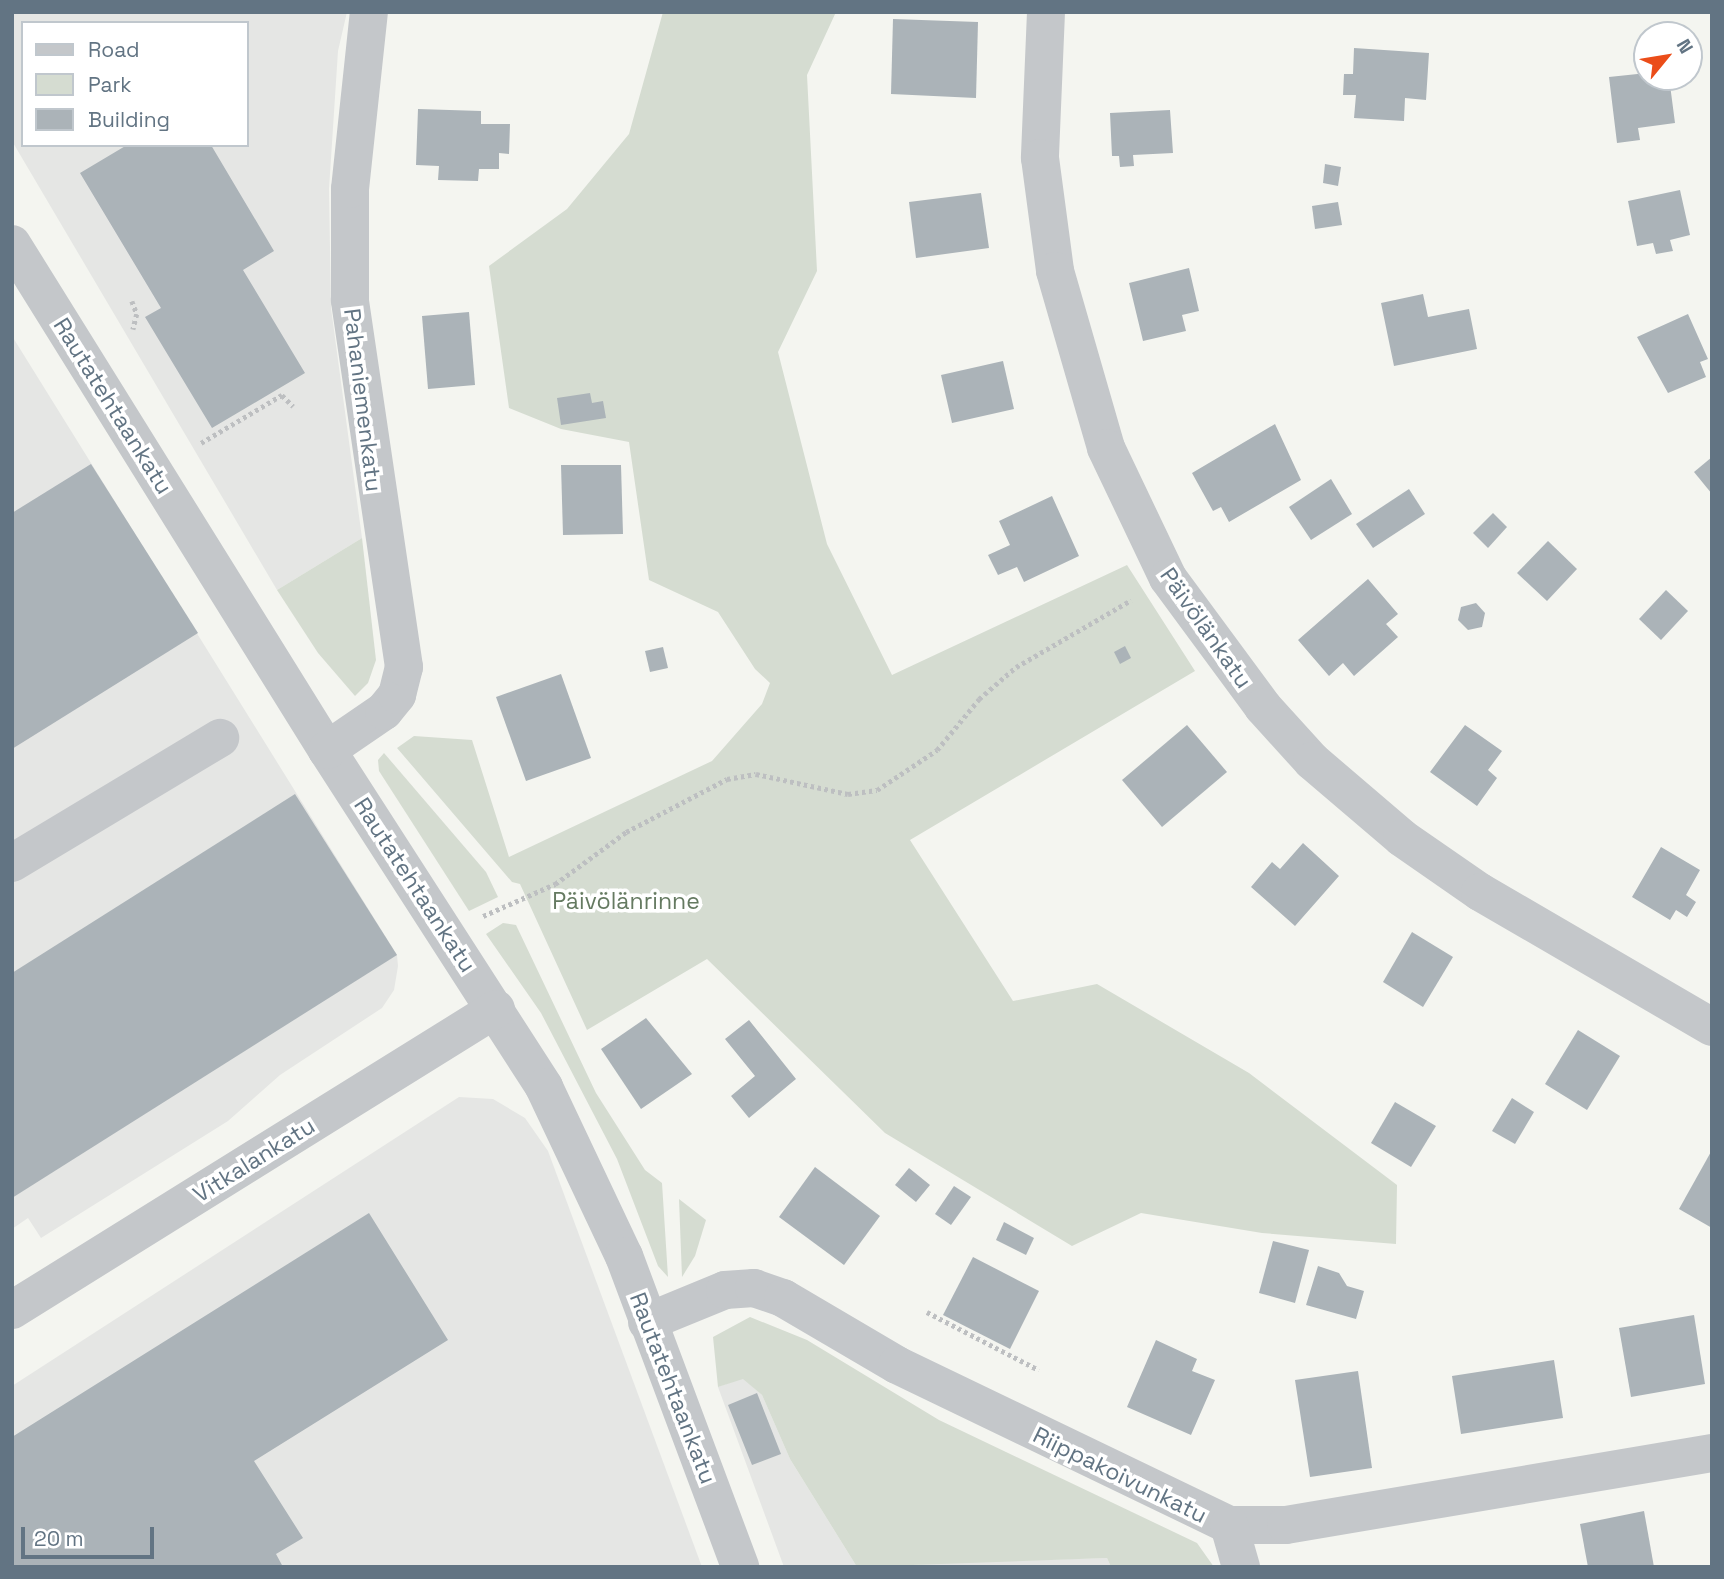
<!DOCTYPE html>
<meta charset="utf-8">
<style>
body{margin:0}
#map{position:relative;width:1724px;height:1579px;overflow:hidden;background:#f4f5f0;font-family:"Space Grotesk",sans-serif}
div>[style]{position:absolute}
.built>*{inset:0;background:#e5e6e4}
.green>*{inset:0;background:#d5dcd1}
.building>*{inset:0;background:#abb3b8}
.path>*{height:4.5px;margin-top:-2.25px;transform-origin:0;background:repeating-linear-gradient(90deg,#bdbfc1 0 3.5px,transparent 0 7px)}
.minor>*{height:38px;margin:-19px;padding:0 19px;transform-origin:19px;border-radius:19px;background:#c4c7ca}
span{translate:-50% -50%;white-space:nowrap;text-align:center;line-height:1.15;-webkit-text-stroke:7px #fff;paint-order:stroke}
.street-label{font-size:23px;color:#627483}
.park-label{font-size:23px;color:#657a61}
.frame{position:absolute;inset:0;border:14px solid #627483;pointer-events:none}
.legend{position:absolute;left:21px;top:21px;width:228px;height:126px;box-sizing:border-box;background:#fff;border:2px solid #c0c7cd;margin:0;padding:9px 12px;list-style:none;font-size:21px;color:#627483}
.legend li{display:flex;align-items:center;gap:14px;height:35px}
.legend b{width:35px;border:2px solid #c0c7cd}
.north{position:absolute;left:1633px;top:21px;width:70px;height:70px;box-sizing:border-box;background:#fff;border:2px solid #c0c7cd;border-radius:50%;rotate:60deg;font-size:19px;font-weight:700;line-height:28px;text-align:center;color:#627483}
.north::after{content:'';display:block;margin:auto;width:24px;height:32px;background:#eb4d19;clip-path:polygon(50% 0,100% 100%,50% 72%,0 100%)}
.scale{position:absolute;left:21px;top:1527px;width:133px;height:32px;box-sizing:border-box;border:4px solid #627483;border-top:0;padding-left:9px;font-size:21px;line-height:24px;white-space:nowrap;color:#627483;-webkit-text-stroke:5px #fff;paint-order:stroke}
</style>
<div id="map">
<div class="built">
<div style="clip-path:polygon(evenodd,12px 12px,347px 12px,338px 51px,329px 189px,331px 308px,362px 538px,277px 590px,12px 141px,12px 12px,23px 23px,247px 23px,247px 145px,23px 145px,23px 23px)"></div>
<div style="clip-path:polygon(12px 336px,397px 955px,398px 966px,394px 990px,382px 1008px,280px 1075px,228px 1121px,41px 1238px,28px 1218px,12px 1229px)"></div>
<div style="clip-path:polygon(459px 1097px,493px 1099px,525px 1118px,548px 1151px,702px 1567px,12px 1567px,12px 1386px)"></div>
<div style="clip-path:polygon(743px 1378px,762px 1395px,790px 1459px,857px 1567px,784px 1567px,718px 1387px)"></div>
<div style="clip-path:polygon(1107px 1558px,1111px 1567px,897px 1567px,930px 1563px)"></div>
</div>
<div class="green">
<div style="clip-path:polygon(663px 12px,836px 12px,807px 75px,817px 271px,778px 352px,827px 544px,892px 675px,1127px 565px,1195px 671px,910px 840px,1013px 1001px,1097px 984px,1249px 1073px,1397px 1185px,1396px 1244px,1262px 1233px,1141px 1213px,1072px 1246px,885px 1133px,707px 959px,587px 1030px,520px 884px,512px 882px,397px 748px,414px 736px,472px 740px,509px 857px,712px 761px,762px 704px,770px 683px,755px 669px,718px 612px,649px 580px,629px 442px,561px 429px,509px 408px,489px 266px,567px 209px,629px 134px)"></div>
<div style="clip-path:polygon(362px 538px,376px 660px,368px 683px,355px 696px,318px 653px,277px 590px)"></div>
<div style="clip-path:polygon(384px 753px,486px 872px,498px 897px,469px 911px,379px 771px,378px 760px)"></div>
<div style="clip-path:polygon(503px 923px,516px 925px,596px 1093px,645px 1170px,662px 1183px,668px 1277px,658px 1266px,617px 1159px,541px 1013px,486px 934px)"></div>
<div style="clip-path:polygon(679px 1199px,706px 1220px,695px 1256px,682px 1277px)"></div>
<div style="clip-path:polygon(750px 1317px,807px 1340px,939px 1420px,1197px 1543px,1214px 1567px,1111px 1567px,1107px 1558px,857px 1567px,790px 1459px,762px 1395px,743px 1379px,718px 1387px,713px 1337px)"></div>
</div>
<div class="building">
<div style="clip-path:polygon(893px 19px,978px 22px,976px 98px,891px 94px)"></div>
<div style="clip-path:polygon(1354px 48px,1429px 53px,1426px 100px,1405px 98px,1404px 121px,1354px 118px,1356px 95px,1343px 95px,1344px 74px,1353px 74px)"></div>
<div style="clip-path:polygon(1647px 73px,1647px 77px,1669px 77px,1675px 123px,1638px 128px,1640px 140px,1617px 143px,1609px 77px)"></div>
<div style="clip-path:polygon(418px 109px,481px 111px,481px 124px,510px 124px,509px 154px,499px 153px,499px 169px,479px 169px,478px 181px,438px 180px,439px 166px,416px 165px)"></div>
<div style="clip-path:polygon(1170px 110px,1173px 153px,1133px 155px,1134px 166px,1120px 167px,1119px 156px,1112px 156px,1110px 113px)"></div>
<div style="clip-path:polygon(127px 145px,211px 145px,274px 251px,243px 270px,305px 373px,212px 428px,145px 317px,161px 308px,80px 173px)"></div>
<div style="clip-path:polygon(1325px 164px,1341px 167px,1338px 186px,1323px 183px)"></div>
<div style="clip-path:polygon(1680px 190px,1690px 235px,1670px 240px,1673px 251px,1656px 254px,1653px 243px,1637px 246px,1628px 201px)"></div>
<div style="clip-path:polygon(981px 193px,989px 248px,916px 258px,909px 202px)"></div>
<div style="clip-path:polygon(1338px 202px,1342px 225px,1315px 229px,1312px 206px)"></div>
<div style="clip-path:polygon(1189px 268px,1199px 311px,1182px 315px,1186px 331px,1143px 341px,1129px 283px)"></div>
<div style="clip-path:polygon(1423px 294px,1428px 317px,1469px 309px,1477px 349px,1394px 366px,1381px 303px)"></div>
<div style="clip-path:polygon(469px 312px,475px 385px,428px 389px,422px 316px)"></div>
<div style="clip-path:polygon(1688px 314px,1708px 359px,1700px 362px,1706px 377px,1668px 393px,1637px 337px)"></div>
<div style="clip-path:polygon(1003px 361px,1014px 409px,952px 423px,941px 375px)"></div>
<div style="clip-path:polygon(590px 393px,592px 403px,603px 401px,606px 418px,561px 425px,557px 398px)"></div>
<div style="clip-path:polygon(1275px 424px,1301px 480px,1229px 522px,1221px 507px,1213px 511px,1192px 473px)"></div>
<div style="clip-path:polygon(1712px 457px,1712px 494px,1694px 472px)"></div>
<div style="clip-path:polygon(91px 464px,198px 633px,12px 749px,12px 513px)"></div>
<div style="clip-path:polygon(561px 465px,621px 465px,623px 534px,563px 535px)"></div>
<div style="clip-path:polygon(1331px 479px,1352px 514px,1311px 540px,1289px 507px)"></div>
<div style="clip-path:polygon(1409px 489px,1425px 514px,1373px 548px,1356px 524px)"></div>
<div style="clip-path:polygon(1052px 496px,1079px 556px,1024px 582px,1017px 567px,998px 575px,988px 555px,1010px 545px,999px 521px)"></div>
<div style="clip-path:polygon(1493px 513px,1507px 527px,1488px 548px,1473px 533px)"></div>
<div style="clip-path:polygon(1548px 541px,1577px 569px,1547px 601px,1517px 573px)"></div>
<div style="clip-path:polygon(1368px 579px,1398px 614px,1386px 624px,1398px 637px,1354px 676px,1343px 663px,1329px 676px,1298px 640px)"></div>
<div style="clip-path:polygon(1666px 590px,1688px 611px,1661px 640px,1639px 619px)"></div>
<div style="clip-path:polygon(1476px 603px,1485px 613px,1482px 627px,1468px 630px,1458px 620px,1461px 607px)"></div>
<div style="clip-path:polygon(1125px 646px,1131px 658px,1120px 664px,1114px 652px)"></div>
<div style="clip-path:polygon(663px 647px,668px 668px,650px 672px,645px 651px)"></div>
<div style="clip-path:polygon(561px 674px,591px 758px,526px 781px,496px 697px)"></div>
<div style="clip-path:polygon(1187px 725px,1227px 772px,1162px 827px,1122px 780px)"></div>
<div style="clip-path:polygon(1465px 725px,1502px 751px,1488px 770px,1497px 778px,1477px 806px,1430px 772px)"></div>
<div style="clip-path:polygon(295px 794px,397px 955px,12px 1198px,12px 973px)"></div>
<div style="clip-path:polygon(1303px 843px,1339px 876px,1295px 926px,1251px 887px,1272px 862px,1280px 869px)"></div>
<div style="clip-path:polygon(1661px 847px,1700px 870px,1686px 895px,1696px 902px,1687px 917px,1676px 910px,1670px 920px,1632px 897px)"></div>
<div style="clip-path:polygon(1412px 932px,1453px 957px,1423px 1007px,1383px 982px)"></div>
<div style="clip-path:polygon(646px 1018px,692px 1074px,641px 1109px,601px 1049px)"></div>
<div style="clip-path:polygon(749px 1020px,796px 1079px,749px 1118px,731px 1096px,755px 1076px,725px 1039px)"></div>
<div style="clip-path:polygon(1578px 1030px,1620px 1056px,1587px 1110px,1545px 1084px)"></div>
<div style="clip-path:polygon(1512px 1098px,1534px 1112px,1515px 1144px,1492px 1131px)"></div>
<div style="clip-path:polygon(1395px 1102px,1436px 1126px,1411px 1167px,1371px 1143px)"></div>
<div style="clip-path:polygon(1712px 1150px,1712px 1228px,1679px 1209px)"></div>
<div style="clip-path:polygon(815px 1167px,880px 1216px,844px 1265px,779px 1217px)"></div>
<div style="clip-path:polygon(909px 1168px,930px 1185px,916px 1202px,895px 1185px)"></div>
<div style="clip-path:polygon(954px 1186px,971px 1197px,951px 1225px,935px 1214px)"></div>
<div style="clip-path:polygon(369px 1213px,448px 1340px,254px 1461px,303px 1538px,276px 1554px,283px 1567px,12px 1567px,12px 1437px)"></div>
<div style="clip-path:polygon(1004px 1222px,1034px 1238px,1026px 1255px,996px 1240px)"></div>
<div style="clip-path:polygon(1273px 1241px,1309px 1250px,1295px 1303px,1259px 1293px)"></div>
<div style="clip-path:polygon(973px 1257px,1039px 1291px,1010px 1349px,943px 1315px)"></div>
<div style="clip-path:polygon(1318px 1266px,1339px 1273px,1347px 1286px,1364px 1291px,1356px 1319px,1306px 1305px)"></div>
<div style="clip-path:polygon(1694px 1315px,1705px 1384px,1631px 1397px,1619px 1328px)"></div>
<div style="clip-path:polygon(1156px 1340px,1197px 1359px,1192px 1371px,1215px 1380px,1191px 1435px,1127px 1407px)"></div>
<div style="clip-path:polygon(1554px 1360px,1563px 1418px,1461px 1434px,1452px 1376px)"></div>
<div style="clip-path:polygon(1358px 1371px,1372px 1468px,1310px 1477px,1295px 1380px)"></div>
<div style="clip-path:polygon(757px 1393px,781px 1454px,752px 1465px,728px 1405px)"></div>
<div style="clip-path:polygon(1644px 1511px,1654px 1567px,1588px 1567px,1580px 1524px)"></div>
</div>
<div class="path">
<div style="left:132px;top:301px;width:14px;rotate:69deg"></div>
<div style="left:137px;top:314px;width:16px;rotate:104deg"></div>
<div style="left:201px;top:443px;width:94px;rotate:-30.7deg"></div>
<div style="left:282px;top:395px;width:16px;rotate:45deg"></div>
<div style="left:483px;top:916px;width:79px;rotate:-24deg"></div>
<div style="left:555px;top:884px;width:88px;rotate:-36.2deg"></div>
<div style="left:626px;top:832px;width:114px;rotate:-27.7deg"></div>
<div style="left:727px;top:779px;width:29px;rotate:-10deg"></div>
<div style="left:756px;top:774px;width:94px;rotate:12.3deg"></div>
<div style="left:848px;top:794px;width:29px;rotate:-8deg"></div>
<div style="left:877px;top:790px;width:72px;rotate:-33.7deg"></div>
<div style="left:937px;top:750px;width:66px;rotate:-50.5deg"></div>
<div style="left:979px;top:699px;width:49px;rotate:-40.9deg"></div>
<div style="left:1016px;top:667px;width:133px;rotate:-30.2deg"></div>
<div style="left:927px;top:1312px;width:126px;rotate:27.4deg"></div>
</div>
<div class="minor">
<div style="left:1046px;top:12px;width:146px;rotate:92.4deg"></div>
<div style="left:1040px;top:158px;width:114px;rotate:82.4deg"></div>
<div style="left:1055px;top:271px;width:184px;rotate:73.9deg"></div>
<div style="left:1106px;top:448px;width:144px;rotate:64.5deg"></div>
<div style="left:1168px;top:578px;width:160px;rotate:53.6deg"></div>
<div style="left:1263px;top:707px;width:73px;rotate:47.8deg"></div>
<div style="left:1312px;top:761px;width:118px;rotate:40.5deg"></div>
<div style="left:1402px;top:838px;width:95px;rotate:34.7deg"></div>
<div style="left:1480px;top:892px;width:268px;rotate:30.2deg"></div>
<div style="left:12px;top:244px;width:596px;rotate:58.1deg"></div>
<div style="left:327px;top:750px;width:401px;rotate:57.2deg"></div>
<div style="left:544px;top:1087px;width:187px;rotate:64.7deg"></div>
<div style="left:624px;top:1256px;width:332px;rotate:69.5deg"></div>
<div style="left:327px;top:750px;width:69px;rotate:-34.4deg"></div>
<div style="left:384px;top:711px;width:21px;rotate:-51deg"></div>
<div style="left:397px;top:695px;width:29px;rotate:-76deg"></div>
<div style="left:404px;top:667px;width:371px;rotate:-98.4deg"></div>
<div style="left:350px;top:300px;width:111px;rotate:-90deg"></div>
<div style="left:350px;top:189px;width:178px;rotate:-83.9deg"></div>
<div style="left:12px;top:863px;width:243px;rotate:-31deg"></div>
<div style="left:12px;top:1310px;width:570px;rotate:-31.88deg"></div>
<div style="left:647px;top:1322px;width:84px;rotate:-22.3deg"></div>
<div style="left:725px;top:1290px;width:29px;rotate:-4deg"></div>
<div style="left:754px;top:1288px;width:31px;rotate:19deg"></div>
<div style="left:783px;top:1298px;width:132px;rotate:30.4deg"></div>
<div style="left:897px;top:1365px;width:369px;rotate:25.7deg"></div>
<div style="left:1229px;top:1525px;width:57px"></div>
<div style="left:1286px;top:1525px;width:432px;rotate:-9.6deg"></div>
<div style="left:1229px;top:1525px;width:44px;rotate:74.1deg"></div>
</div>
<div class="street-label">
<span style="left:363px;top:400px;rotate:83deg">Pahaniemenkatu</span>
<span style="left:113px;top:406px;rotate:58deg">Rautatehtaankatu</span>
<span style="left:1206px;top:628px;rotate:55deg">Päivölänkatu</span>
<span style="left:415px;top:885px;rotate:57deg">Rautatehtaankatu</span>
<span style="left:254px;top:1160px;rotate:-32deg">Vitkalankatu</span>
<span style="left:673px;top:1388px;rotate:69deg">Rautatehtaankatu</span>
<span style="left:1120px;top:1475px;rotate:26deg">Riippakoivunkatu</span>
</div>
<div class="park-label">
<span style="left:626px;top:901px">Päivölänrinne</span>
</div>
<div class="frame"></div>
<ul class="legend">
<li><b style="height:9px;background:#c4c7ca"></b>Road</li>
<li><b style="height:19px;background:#d5dcd1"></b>Park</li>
<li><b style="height:19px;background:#abb3b8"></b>Building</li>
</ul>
<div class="north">N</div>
<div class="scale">20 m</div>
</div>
